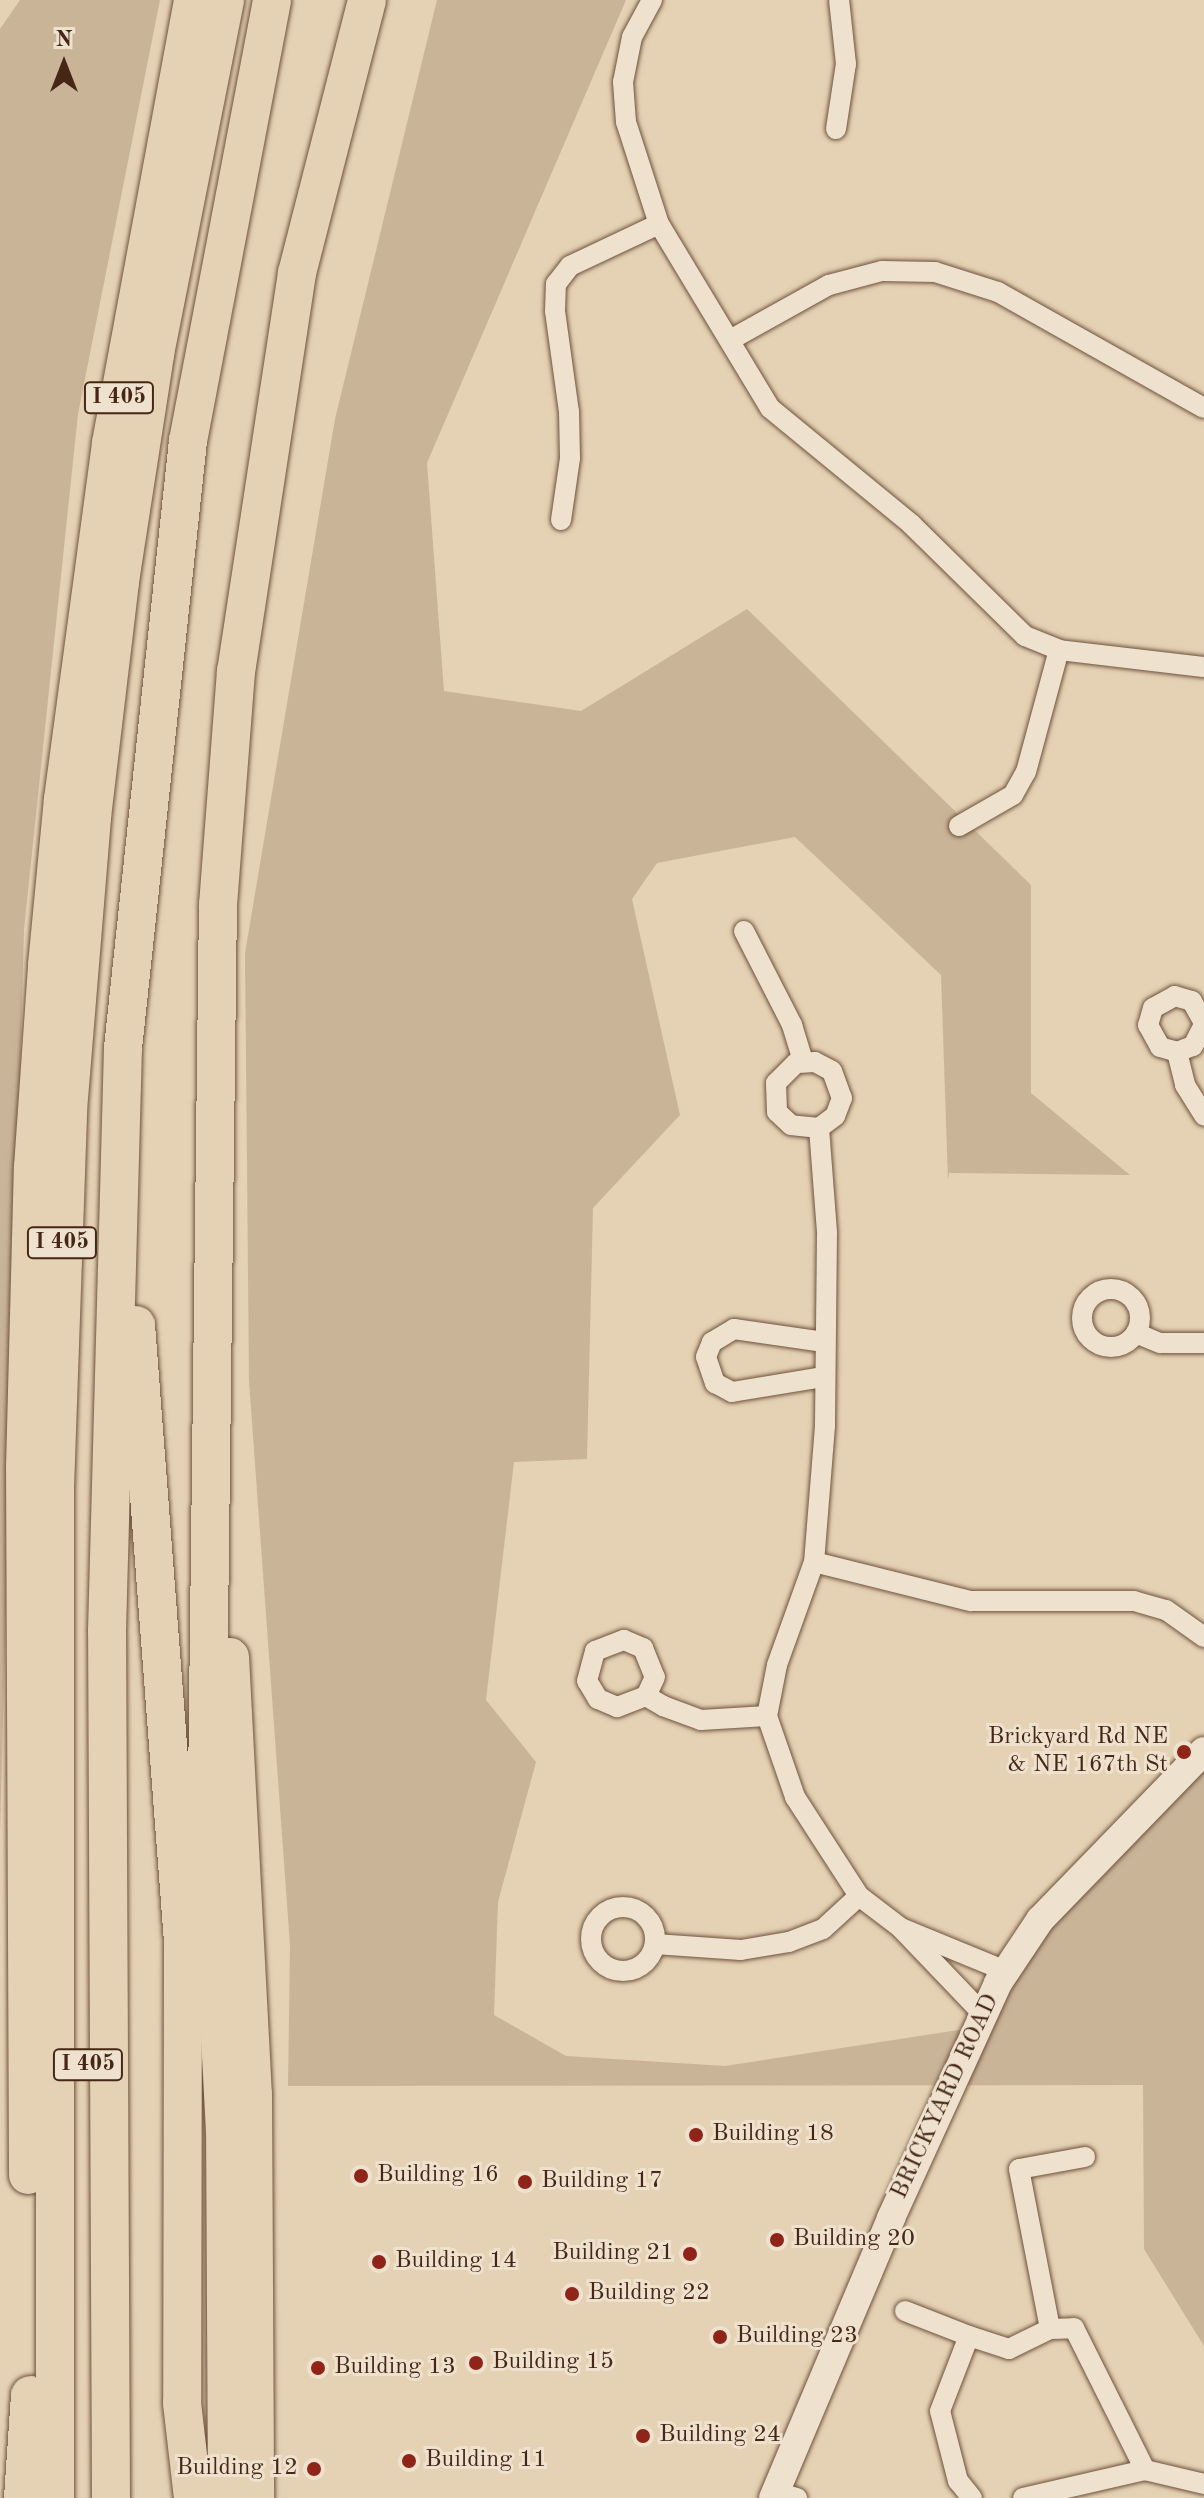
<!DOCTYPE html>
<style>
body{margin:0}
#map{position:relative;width:1204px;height:2498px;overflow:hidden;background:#e5d1b3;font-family:"Old Standard TT",serif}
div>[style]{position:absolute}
.green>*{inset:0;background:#cab498}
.roads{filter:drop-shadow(0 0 2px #6e523d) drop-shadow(0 0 2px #6e523d)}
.street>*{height:20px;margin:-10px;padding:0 10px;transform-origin:10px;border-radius:10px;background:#eee1ce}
.street>.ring{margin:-10px;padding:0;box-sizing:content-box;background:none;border:20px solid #eee1ce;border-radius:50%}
.secondary>*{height:28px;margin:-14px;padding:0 14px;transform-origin:14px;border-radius:14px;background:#eee1ce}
.highway>*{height:38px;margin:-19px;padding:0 19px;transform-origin:19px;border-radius:19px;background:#e5d1b3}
.dots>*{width:22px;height:22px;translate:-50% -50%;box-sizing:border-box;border:4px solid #eee1ce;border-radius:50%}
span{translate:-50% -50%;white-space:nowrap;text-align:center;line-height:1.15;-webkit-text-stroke:6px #eee1ce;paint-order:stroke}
.shield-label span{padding:2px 6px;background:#eee1ce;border:2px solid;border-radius:6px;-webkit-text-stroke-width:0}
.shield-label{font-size:22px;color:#462716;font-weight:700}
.poi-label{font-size:24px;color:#462716}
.right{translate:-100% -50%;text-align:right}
.left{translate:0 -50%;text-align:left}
.street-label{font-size:24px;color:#462716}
.north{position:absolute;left:24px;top:24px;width:80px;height:80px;-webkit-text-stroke:6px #eee1ce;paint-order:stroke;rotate:0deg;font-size:22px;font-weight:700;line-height:32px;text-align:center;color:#462716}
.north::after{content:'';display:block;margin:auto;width:28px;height:36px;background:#462716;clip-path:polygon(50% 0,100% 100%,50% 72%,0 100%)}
</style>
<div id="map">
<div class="green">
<div style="clip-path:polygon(20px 0,160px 0,78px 414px,24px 929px,0 1833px,0 29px)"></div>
<div style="clip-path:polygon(437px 0,626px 0,427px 463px,444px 691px,581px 711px,747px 609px,1031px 885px,1031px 1093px,1130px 1175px,949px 1173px,948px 1180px,941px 975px,795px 837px,657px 863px,632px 899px,680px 1115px,593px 1208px,587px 1459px,514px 1462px,486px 1700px,536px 1762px,498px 1902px,494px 2015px,566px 2056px,725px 2066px,978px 2027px,998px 1983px,1204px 1751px,1204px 2346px,1144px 2249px,1143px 2085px,288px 2086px,290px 1945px,249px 1381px,245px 953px,335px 419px)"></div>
</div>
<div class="roads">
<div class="street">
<div style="left:652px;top:0;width:42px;rotate:118.4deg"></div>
<div style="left:632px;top:37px;width:46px;rotate:101.3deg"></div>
<div style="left:623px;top:82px;width:40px;rotate:85.7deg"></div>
<div style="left:626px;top:122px;width:107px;rotate:72.1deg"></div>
<div style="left:659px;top:224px;width:215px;rotate:58.9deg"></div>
<div style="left:770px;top:408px;width:183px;rotate:39.4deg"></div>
<div style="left:911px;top:524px;width:160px;rotate:44.5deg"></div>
<div style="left:1025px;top:636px;width:37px;rotate:22deg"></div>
<div style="left:1059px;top:650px;width:146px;rotate:6.7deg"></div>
<div style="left:836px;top:129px;width:66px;rotate:-81.3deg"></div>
<div style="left:846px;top:64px;width:64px;rotate:-96.2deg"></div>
<div style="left:730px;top:340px;width:113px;rotate:-29.1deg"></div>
<div style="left:829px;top:285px;width:55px;rotate:-14.8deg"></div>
<div style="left:882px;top:271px;width:53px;rotate:1.1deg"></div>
<div style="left:935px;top:272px;width:66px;rotate:17.6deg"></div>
<div style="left:998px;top:292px;width:236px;rotate:29.4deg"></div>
<div style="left:561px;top:520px;width:63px;rotate:-81.7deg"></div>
<div style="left:570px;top:458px;width:46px;rotate:-91.2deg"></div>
<div style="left:569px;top:412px;width:102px;rotate:-97.9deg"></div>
<div style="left:555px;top:311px;width:27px;rotate:-88deg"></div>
<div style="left:556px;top:284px;width:23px;rotate:-52deg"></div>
<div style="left:570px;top:266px;width:98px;rotate:-25.3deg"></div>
<div style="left:959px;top:826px;width:62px;rotate:-29.9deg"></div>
<div style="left:1013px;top:795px;width:26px;rotate:-61deg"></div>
<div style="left:1026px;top:772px;width:126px;rotate:-74.9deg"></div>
<div style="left:744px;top:931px;width:106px;rotate:62.9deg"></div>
<div style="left:792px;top:1025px;width:39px;rotate:73deg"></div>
<div style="left:1204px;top:1023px;width:25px;rotate:-119deg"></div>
<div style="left:1192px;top:1001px;width:18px;rotate:-164deg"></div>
<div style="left:1175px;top:996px;width:25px;rotate:151deg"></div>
<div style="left:1153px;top:1008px;width:18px;rotate:106deg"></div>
<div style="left:1148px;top:1025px;width:25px;rotate:61deg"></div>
<div style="left:1160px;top:1047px;width:18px;rotate:16deg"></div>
<div style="left:1177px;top:1052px;width:17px;rotate:-21deg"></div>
<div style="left:1193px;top:1046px;width:25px;rotate:-63deg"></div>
<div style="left:1177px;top:1052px;width:34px;rotate:76deg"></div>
<div style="left:1185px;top:1085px;width:36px;rotate:58deg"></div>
<div style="left:819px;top:1128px;width:28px;rotate:-174deg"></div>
<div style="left:791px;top:1125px;width:19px;rotate:-137deg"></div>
<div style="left:777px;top:1112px;width:29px;rotate:-92deg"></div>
<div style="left:776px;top:1083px;width:28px;rotate:-45deg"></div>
<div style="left:796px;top:1063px;width:19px;rotate:-3deg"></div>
<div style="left:815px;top:1062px;width:19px;rotate:28deg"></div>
<div style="left:832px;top:1071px;width:29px;rotate:70deg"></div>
<div style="left:842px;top:1098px;width:19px;rotate:111deg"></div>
<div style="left:835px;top:1116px;width:20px;rotate:143deg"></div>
<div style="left:819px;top:1128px;width:105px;rotate:85.6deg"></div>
<div style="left:827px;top:1233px;width:193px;rotate:90.6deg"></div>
<div style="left:825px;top:1426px;width:136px;rotate:94.6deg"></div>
<div style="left:814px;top:1562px;width:109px;rotate:109.8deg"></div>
<div style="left:777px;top:1665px;width:52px;rotate:101.1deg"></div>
<div style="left:767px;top:1716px;width:86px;rotate:70.9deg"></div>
<div style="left:795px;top:1797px;width:118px;rotate:57.1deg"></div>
<div style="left:859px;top:1896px;width:53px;rotate:37.3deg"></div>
<div class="ring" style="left:1082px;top:1289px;width:38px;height:38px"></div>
<div style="left:1136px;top:1333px;width:26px;rotate:23deg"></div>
<div style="left:1160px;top:1343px;width:44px"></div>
<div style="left:824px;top:1342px;width:91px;rotate:-171.8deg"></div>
<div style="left:734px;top:1329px;width:26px;rotate:149deg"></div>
<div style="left:712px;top:1342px;width:16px;rotate:112deg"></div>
<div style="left:706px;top:1357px;width:28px;rotate:71deg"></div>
<div style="left:715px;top:1383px;width:19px;rotate:28deg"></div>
<div style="left:732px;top:1392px;width:93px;rotate:-9.3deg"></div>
<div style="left:814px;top:1562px;width:162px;rotate:14deg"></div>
<div style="left:971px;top:1601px;width:163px"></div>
<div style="left:1134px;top:1601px;width:33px;rotate:16deg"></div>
<div style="left:1166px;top:1610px;width:47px;rotate:35.4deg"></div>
<div style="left:646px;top:1696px;width:31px;rotate:159deg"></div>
<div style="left:617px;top:1707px;width:21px;rotate:-157deg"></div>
<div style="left:598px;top:1699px;width:21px;rotate:-121deg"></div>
<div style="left:587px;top:1681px;width:31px;rotate:-75deg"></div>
<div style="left:595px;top:1651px;width:31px;rotate:-21deg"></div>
<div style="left:624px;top:1640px;width:21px;rotate:23deg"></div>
<div style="left:643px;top:1648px;width:31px;rotate:68deg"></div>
<div style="left:655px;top:1677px;width:21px;rotate:115deg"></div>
<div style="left:646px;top:1696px;width:20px;rotate:30deg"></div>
<div style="left:663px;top:1706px;width:40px;rotate:20.2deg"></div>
<div style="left:701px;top:1720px;width:66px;rotate:-3.5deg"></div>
<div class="ring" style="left:591px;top:1907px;width:44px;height:44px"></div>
<div style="left:655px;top:1944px;width:86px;rotate:4deg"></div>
<div style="left:741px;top:1950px;width:49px;rotate:-9.5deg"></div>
<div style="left:789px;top:1942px;width:36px;rotate:-21deg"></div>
<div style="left:823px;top:1929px;width:49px;rotate:-42.5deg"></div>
<div style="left:984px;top:2015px;width:120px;rotate:-133.7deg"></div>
<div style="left:901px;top:1928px;width:113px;rotate:22.3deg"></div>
<div style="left:1085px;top:2157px;width:67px;rotate:169.7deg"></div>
<div style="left:1019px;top:2169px;width:163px;rotate:79deg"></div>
<div style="left:1050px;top:2329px;width:24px;rotate:-2deg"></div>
<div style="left:1074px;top:2328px;width:159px;rotate:63.4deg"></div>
<div style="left:905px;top:2311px;width:69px;rotate:21.3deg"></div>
<div style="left:776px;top:2492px;width:22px;rotate:16deg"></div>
<div style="left:972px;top:2498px;width:22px;rotate:-129deg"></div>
<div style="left:958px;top:2481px;width:72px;rotate:-104.4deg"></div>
<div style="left:940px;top:2411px;width:80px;rotate:-68.9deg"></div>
<div style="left:969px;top:2336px;width:42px;rotate:18deg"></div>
<div style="left:1009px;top:2349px;width:46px;rotate:-26deg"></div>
<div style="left:1023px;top:2498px;width:125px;rotate:-12.9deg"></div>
<div style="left:1145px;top:2470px;width:61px;rotate:13.3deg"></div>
</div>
<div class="secondary">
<div style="left:773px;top:2498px;width:304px;rotate:-67.1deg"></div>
<div style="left:891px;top:2218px;width:258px;rotate:-65.5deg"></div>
<div style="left:998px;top:1983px;width:76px;rotate:-56.3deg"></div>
<div style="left:1040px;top:1920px;width:235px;rotate:-45.9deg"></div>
</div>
<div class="highway">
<div style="left:136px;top:1325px;width:618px;rotate:85.64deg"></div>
<div style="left:183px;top:1941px;width:462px;rotate:90.1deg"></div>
<div style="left:182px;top:2403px;width:96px;rotate:83.4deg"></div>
<div style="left:230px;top:1657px;width:438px;rotate:87deg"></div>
<div style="left:253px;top:2094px;width:404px;rotate:89.7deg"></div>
<div style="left:28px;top:2175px;width:707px;rotate:-90.24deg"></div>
<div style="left:25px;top:1468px;width:301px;rotate:-88.5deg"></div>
<div style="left:33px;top:1167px;width:202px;rotate:-86deg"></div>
<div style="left:47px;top:965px;width:167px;rotate:-84.5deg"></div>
<div style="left:63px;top:799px;width:359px;rotate:-82.3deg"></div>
<div style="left:111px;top:443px;width:451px;rotate:-79.5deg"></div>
<div style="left:23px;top:2498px;width:103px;rotate:-86.1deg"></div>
<div style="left:55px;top:2498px;width:1010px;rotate:-90deg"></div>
<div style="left:55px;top:1488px;width:378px;rotate:-88deg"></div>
<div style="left:68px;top:1110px;width:294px;rotate:-85.3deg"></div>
<div style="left:92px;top:817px;width:238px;rotate:-83.2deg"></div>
<div style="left:120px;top:581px;width:230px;rotate:-81.2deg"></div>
<div style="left:155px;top:354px;width:361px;rotate:-78.8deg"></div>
<div style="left:111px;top:2498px;width:867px;rotate:-90.26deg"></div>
<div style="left:107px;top:1631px;width:583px;rotate:-88.43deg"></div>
<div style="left:123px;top:1048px;width:610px;rotate:-83.89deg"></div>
<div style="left:188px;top:441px;width:449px;rotate:-79.2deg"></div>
<div style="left:227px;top:2498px;width:366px;rotate:-90.3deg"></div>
<div style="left:225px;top:2132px;width:344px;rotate:-93deg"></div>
<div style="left:207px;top:1788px;width:883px;rotate:-89.29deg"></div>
<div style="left:218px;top:905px;width:234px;rotate:-85.6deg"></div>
<div style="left:236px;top:672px;width:404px;rotate:-81.3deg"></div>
<div style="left:297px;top:273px;width:282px;rotate:-75.6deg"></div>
</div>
</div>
<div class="dots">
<div style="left:1184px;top:1752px;background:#8f2418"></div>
<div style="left:696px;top:2135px;background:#8f2418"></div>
<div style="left:361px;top:2176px;background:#8f2418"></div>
<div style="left:525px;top:2182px;background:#8f2418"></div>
<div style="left:777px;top:2240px;background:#8f2418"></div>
<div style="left:690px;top:2254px;background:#8f2418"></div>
<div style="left:379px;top:2262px;background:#8f2418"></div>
<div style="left:572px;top:2294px;background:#8f2418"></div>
<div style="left:720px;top:2337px;background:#8f2418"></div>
<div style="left:476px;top:2363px;background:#8f2418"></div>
<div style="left:318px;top:2368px;background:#8f2418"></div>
<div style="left:643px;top:2436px;background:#8f2418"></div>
<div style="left:409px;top:2461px;background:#8f2418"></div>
<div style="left:314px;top:2469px;background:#8f2418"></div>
</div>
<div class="shield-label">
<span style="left:119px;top:398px">I 405</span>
<span style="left:62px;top:1243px">I 405</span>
<span style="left:88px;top:2065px">I 405</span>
</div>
<div class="poi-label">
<span class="right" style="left:1168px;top:1752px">Brickyard Rd NE<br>&amp; NE 167th St</span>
<span class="left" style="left:712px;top:2135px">Building 18</span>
<span class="left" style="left:377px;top:2176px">Building 16</span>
<span class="left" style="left:541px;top:2182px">Building 17</span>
<span class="left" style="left:793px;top:2240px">Building 20</span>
<span class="right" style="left:674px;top:2254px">Building 21</span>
<span class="left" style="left:395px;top:2262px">Building 14</span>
<span class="left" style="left:588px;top:2294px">Building 22</span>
<span class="left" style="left:736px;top:2337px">Building 23</span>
<span class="left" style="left:492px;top:2363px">Building 15</span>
<span class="left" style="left:334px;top:2368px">Building 13</span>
<span class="left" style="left:659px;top:2436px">Building 24</span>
<span class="left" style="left:425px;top:2461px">Building 11</span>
<span class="right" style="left:298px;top:2469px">Building 12</span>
</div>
<div class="street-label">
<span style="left:946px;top:2097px;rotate:-65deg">BRICKYARD ROAD</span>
</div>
<div class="north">N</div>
</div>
